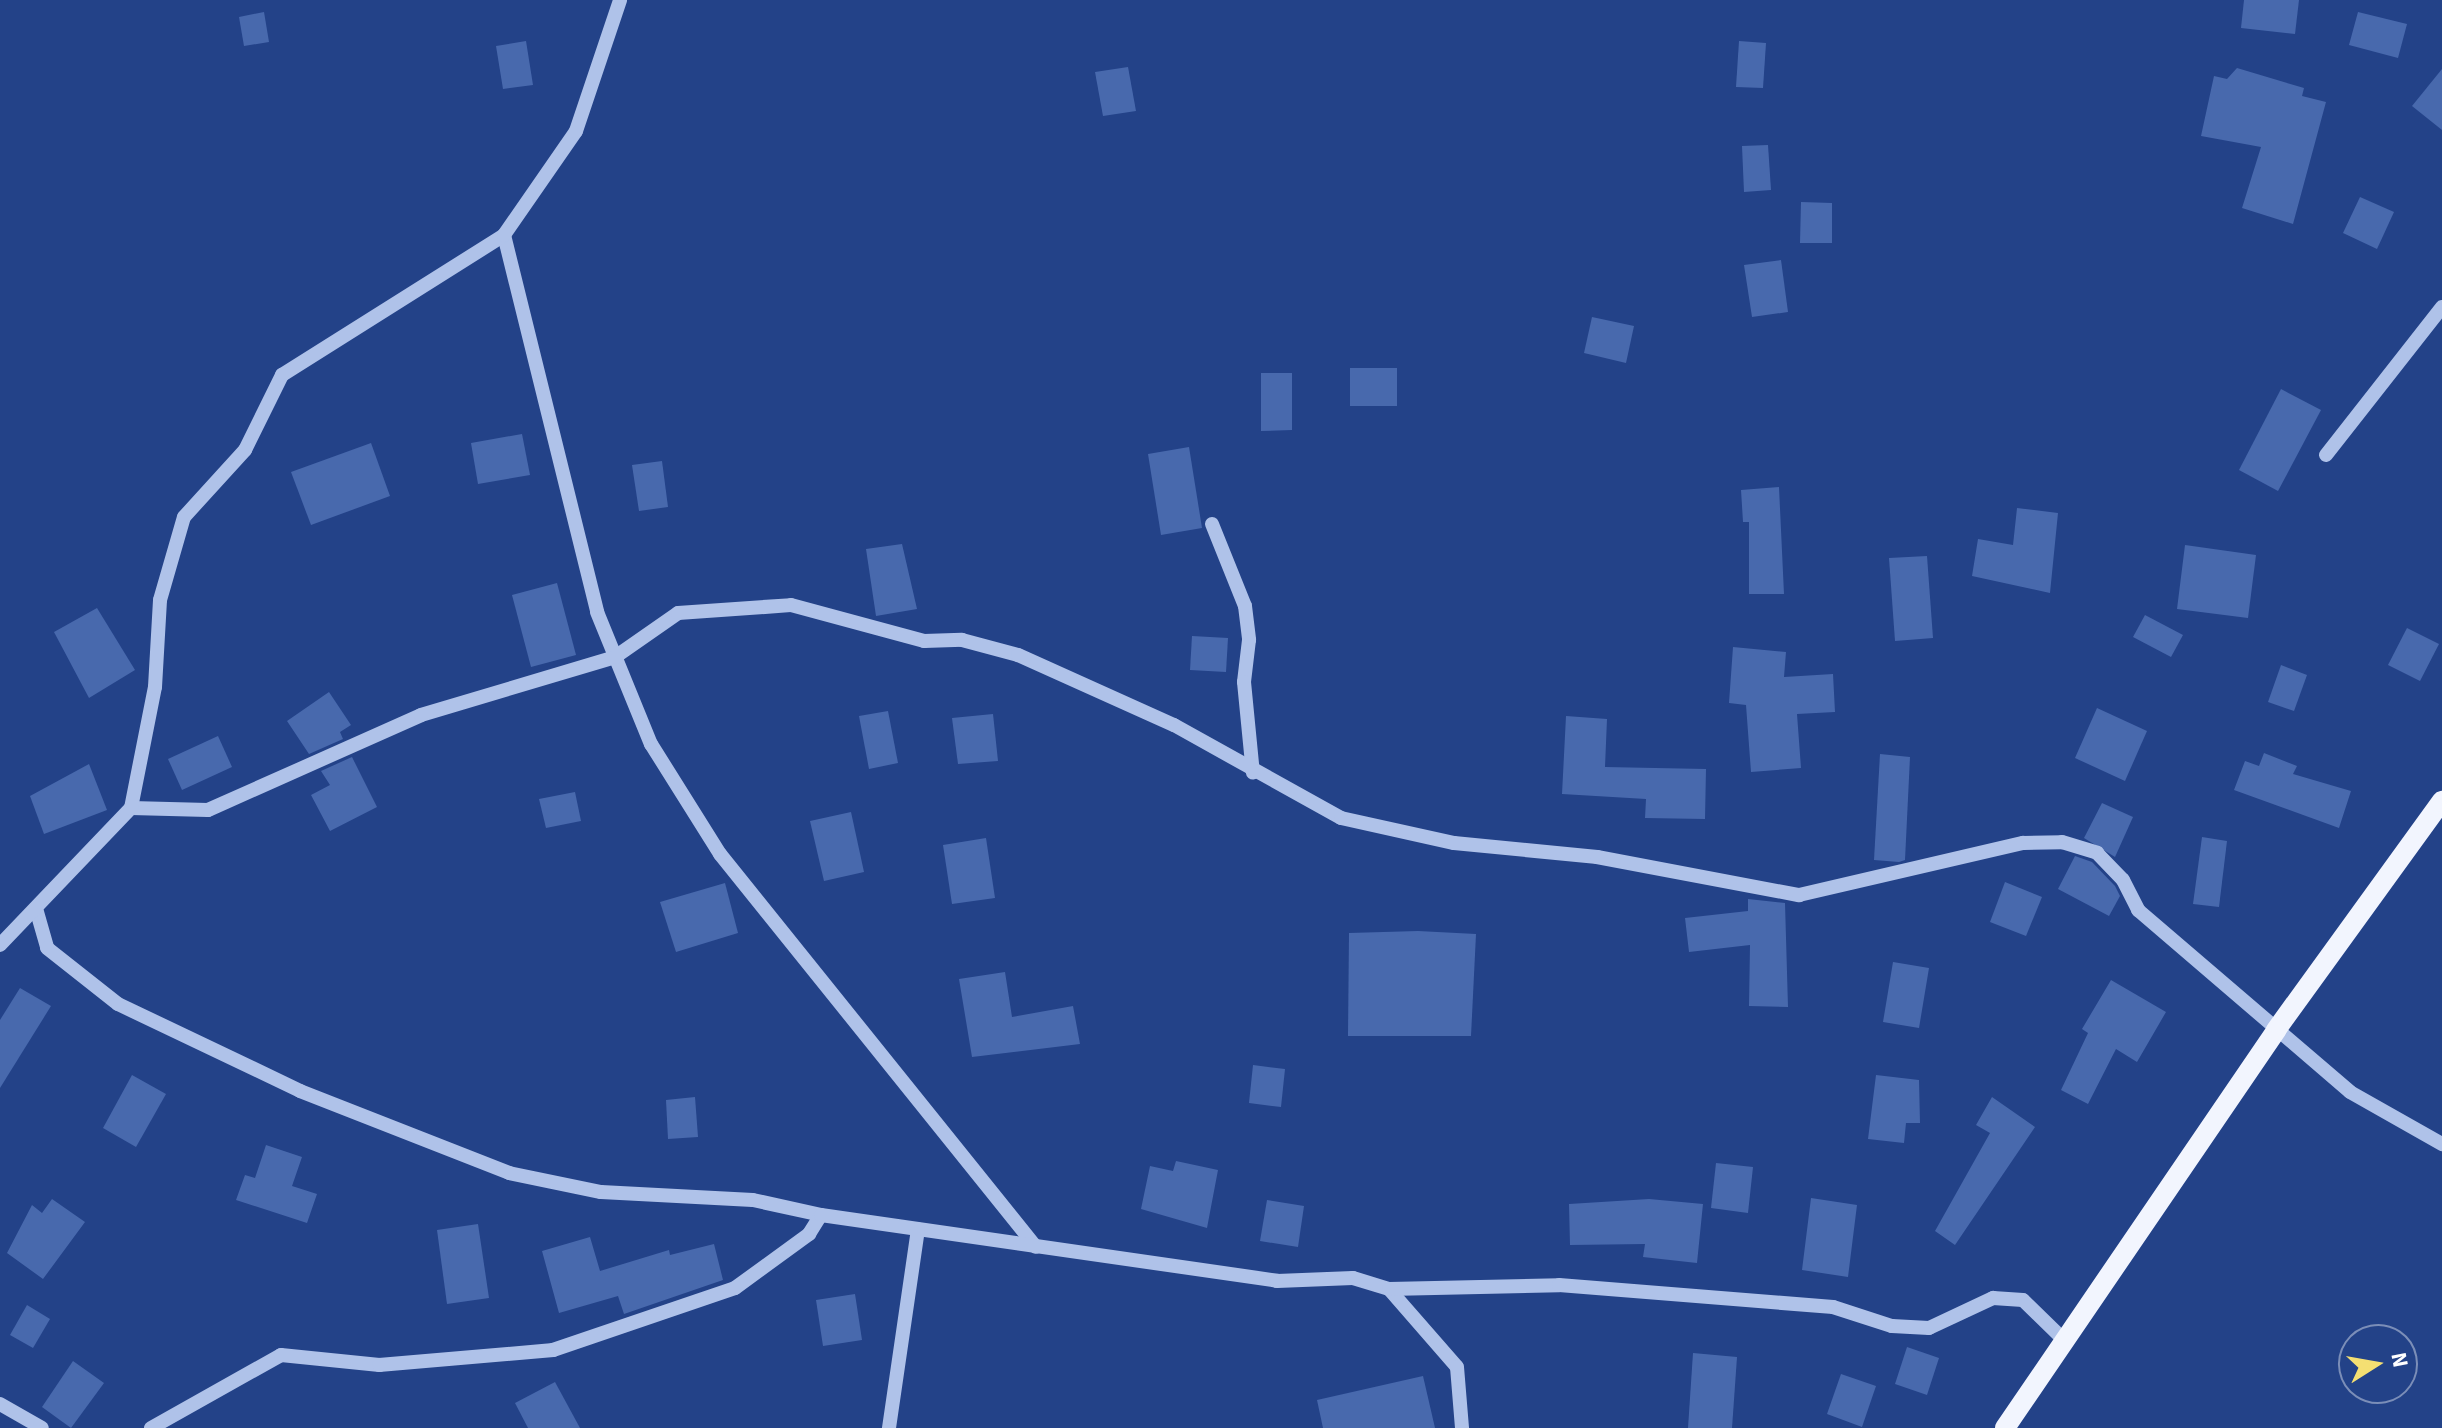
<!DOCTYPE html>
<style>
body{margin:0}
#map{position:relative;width:2442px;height:1428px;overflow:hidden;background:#234288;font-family:"Source Sans 3",sans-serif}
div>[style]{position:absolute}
.building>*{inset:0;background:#4869ad}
.minor>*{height:14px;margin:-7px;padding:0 7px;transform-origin:7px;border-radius:7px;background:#afc2e9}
.major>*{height:20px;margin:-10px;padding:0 10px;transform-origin:10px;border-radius:10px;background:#f2f5fe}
span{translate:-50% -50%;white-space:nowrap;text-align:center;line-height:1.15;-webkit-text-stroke:6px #234288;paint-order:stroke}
.north{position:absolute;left:2338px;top:1324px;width:80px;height:80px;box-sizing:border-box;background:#234288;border:2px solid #7b8eb8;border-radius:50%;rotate:79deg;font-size:22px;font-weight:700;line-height:32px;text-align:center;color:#fff}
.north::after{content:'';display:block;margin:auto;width:28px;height:36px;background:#f4df72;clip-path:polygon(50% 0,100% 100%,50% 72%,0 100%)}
</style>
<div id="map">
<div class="building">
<div style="clip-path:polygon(2244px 0,2299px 0,2295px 34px,2241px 28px)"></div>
<div style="clip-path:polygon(264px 12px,269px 42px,244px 46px,239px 17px)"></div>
<div style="clip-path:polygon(2358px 12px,2407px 24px,2398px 58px,2349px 45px)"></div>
<div style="clip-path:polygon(526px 41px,533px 85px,503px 89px,496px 46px)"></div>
<div style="clip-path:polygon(1739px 41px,1766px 43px,1763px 88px,1736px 87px)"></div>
<div style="clip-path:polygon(1128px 67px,1136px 111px,1103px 116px,1095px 72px)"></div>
<div style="clip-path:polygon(2237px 68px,2304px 88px,2302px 96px,2326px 102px,2293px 224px,2242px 208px,2261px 147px,2201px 136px,2214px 76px,2227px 79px)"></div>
<div style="clip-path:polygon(2442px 69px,2442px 130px,2412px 106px)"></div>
<div style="clip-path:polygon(1768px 145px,1771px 190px,1744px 192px,1742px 146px)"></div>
<div style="clip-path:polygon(2360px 197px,2394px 212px,2377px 249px,2343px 233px)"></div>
<div style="clip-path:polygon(1801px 202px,1832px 203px,1832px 243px,1800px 243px)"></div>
<div style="clip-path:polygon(1781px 260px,1788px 312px,1752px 317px,1744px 265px)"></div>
<div style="clip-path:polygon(1592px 317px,1634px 326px,1626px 363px,1584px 353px)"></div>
<div style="clip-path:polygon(1350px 368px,1397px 368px,1397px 406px,1350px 406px)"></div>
<div style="clip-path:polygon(1261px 373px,1292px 373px,1292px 430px,1261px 431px)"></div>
<div style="clip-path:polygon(2281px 389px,2321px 410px,2278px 491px,2239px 470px)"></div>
<div style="clip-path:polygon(522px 434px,530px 475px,478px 484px,471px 443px)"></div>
<div style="clip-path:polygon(371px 443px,390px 496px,311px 525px,291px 472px)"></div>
<div style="clip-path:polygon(1189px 447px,1202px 528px,1161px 535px,1148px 454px)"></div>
<div style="clip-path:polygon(662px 461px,668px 507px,639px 511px,632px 465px)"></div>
<div style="clip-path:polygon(1779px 487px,1784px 594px,1749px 594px,1749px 522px,1743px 522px,1741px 490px)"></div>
<div style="clip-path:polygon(2017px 508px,2058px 513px,2050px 593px,1972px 576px,1978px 539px,2013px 545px)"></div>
<div style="clip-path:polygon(902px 544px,917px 609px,876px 616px,866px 549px)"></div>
<div style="clip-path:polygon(2185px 545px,2256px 555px,2248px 618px,2177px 609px)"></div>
<div style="clip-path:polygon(1927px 556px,1933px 638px,1895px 641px,1889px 558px)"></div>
<div style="clip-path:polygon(557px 583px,576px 655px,531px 667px,512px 595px)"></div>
<div style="clip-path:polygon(97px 608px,135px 670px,89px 698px,54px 632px)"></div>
<div style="clip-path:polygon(2145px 615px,2183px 635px,2171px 657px,2133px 637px)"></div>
<div style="clip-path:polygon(2407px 628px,2439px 644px,2420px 681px,2388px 665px)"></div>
<div style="clip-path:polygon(1192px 636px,1228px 638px,1226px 672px,1190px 670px)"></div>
<div style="clip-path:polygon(1733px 647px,1786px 652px,1784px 677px,1833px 674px,1835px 712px,1797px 714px,1801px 768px,1751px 772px,1746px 705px,1729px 703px)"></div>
<div style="clip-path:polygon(2281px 665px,2307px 675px,2294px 711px,2268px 702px)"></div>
<div style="clip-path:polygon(329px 692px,351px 725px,340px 732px,343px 739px,309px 754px,287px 721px)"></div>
<div style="clip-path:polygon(2097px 708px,2147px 731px,2125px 781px,2075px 758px)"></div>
<div style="clip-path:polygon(888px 711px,898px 763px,869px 769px,859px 716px)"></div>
<div style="clip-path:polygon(993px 714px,998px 761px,958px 764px,952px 718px)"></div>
<div style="clip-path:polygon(1566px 716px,1607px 719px,1605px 767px,1706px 769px,1705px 819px,1645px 818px,1646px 799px,1562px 794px)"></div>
<div style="clip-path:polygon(218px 736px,232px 767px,182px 790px,168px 759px)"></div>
<div style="clip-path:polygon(2264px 753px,2297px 766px,2293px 774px,2351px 791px,2339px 828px,2234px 790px,2245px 761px,2259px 766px)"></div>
<div style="clip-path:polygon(1880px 754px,1910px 757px,1905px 860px,1899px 862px,1874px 860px)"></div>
<div style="clip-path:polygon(352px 757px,377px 807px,330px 831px,311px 795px,330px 785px,321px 771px)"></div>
<div style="clip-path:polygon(89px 764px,107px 810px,44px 834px,30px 796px)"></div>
<div style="clip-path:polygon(575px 792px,581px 821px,546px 828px,539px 799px)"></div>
<div style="clip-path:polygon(2102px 803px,2133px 817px,2115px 857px,2084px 838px)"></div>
<div style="clip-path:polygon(851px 812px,864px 872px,824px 881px,810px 821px)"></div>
<div style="clip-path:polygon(2202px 837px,2227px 841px,2219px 907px,2193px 904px)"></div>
<div style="clip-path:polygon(986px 838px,995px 898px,952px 904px,943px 845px)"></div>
<div style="clip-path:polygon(2075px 856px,2092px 862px,2115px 886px,2120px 896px,2109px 916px,2058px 889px)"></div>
<div style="clip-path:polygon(2005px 882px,2042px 897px,2026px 936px,1990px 922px)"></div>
<div style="clip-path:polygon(725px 883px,738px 933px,676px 952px,660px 902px)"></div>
<div style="clip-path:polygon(1748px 899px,1785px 903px,1788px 1007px,1749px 1006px,1750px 945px,1689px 952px,1685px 918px,1748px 911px)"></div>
<div style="clip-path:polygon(1418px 931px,1476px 934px,1471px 1036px,1348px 1036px,1349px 933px)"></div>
<div style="clip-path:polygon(1893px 962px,1929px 968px,1919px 1028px,1883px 1022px)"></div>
<div style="clip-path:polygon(1005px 972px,1012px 1017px,1073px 1006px,1080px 1044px,972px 1057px,959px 979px)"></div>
<div style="clip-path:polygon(2111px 980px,2166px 1012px,2137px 1062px,2116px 1049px,2088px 1104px,2061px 1090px,2088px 1033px,2082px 1029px)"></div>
<div style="clip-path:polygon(20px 988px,51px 1006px,0 1088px,0 1020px)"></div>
<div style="clip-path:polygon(1253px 1065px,1285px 1069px,1281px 1107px,1249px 1103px)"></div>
<div style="clip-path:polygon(132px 1075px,166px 1094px,136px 1147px,103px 1128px)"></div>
<div style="clip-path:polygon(1876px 1075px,1919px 1080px,1920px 1123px,1906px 1123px,1904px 1143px,1868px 1139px)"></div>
<div style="clip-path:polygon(695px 1097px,698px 1137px,668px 1139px,666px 1100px)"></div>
<div style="clip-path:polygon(1992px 1097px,2035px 1127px,1955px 1245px,1935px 1231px,1990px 1133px,1976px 1125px)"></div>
<div style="clip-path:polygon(266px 1145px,302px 1157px,292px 1186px,317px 1194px,307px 1223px,236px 1200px,245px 1175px,255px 1178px)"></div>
<div style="clip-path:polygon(1176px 1161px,1218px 1170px,1207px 1228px,1141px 1209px,1150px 1166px,1173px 1171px)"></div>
<div style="clip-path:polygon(1716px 1163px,1753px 1167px,1748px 1213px,1711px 1208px)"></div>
<div style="clip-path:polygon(1811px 1198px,1857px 1205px,1848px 1277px,1802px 1270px)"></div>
<div style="clip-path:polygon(52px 1199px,85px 1222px,43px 1279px,7px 1253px,32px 1205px,42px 1213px)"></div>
<div style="clip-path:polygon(1649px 1199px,1703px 1204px,1697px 1263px,1643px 1257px,1645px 1244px,1570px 1245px,1569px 1204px)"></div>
<div style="clip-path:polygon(1267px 1200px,1304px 1206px,1298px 1247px,1260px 1241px)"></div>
<div style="clip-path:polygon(478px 1224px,489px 1298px,447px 1304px,437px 1230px)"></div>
<div style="clip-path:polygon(590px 1237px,600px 1271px,669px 1250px,670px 1255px,714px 1244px,723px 1280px,624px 1314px,618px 1296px,559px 1313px,542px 1251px)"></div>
<div style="clip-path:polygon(855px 1294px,862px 1340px,823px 1346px,816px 1300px)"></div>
<div style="clip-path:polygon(27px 1305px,50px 1319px,33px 1348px,10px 1335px)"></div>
<div style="clip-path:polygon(1907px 1347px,1939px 1358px,1927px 1395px,1895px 1384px)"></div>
<div style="clip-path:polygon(1693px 1353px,1737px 1357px,1732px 1428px,1688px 1428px)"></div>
<div style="clip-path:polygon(73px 1361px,104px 1383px,71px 1428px,42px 1407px)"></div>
<div style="clip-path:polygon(1841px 1374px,1876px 1386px,1862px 1427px,1827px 1414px)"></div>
<div style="clip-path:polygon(1423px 1376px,1435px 1428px,1323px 1428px,1317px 1400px)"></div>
<div style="clip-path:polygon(555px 1382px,580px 1428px,528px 1428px,515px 1403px)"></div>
</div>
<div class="minor">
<div style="left:504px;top:235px;width:388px;rotate:76.1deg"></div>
<div style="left:597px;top:612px;width:143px;rotate:67.8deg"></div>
<div style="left:651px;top:744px;width:130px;rotate:57.9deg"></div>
<div style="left:720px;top:854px;width:504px;rotate:51.2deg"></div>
<div style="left:2326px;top:455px;width:188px;rotate:-51.9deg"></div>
<div style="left:1212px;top:524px;width:88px;rotate:68.1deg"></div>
<div style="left:1245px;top:606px;width:34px;rotate:83deg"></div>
<div style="left:1249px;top:640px;width:42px;rotate:96.8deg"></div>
<div style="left:1244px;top:682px;width:91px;rotate:84.4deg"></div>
<div style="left:131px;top:808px;width:77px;rotate:1.5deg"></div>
<div style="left:208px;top:810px;width:233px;rotate:-24deg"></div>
<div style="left:421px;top:715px;width:202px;rotate:-16.6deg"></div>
<div style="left:615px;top:657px;width:77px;rotate:-34.9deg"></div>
<div style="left:678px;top:613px;width:113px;rotate:-4deg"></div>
<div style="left:791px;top:605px;width:138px;rotate:15.1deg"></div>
<div style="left:924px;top:641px;width:38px;rotate:-2deg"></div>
<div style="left:962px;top:640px;width:58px;rotate:15deg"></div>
<div style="left:1018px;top:655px;width:171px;rotate:24.2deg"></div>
<div style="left:1174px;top:725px;width:191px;rotate:29.1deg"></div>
<div style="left:1341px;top:818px;width:116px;rotate:12.5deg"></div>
<div style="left:1454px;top:843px;width:144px;rotate:5.6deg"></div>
<div style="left:1597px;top:857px;width:206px;rotate:10.7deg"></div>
<div style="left:1799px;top:895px;width:230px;rotate:-13.1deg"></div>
<div style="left:2023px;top:843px;width:39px;rotate:-1deg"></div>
<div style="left:2062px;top:842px;width:37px;rotate:17deg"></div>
<div style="left:2097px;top:853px;width:37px;rotate:46deg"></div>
<div style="left:2123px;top:880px;width:34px;rotate:63deg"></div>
<div style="left:2138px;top:910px;width:279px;rotate:40.6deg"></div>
<div style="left:2350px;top:1092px;width:106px;rotate:29.5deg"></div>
<div style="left:37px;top:912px;width:37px;rotate:74deg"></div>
<div style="left:47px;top:948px;width:90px;rotate:38.3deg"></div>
<div style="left:118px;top:1004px;width:202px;rotate:25.5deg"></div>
<div style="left:300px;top:1091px;width:225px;rotate:21.4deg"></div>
<div style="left:509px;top:1173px;width:94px;rotate:11.7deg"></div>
<div style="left:601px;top:1192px;width:152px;rotate:3deg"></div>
<div style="left:753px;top:1200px;width:70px;rotate:12.4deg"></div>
<div style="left:0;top:945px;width:190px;rotate:-46.3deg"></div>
<div style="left:131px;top:808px;width:123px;rotate:-78.8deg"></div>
<div style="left:155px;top:687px;width:87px;rotate:-86.7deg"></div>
<div style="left:160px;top:600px;width:86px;rotate:-73.9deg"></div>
<div style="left:184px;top:517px;width:91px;rotate:-47.7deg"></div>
<div style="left:245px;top:450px;width:84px;rotate:-63.7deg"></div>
<div style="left:282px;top:375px;width:262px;rotate:-32.2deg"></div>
<div style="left:504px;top:235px;width:126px;rotate:-55.3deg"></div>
<div style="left:576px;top:131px;width:138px;rotate:-71.4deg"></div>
<div style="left:1389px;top:1289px;width:103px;rotate:48.9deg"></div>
<div style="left:1457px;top:1367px;width:61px;rotate:85.3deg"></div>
<div style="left:0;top:1404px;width:48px;rotate:29.7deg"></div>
<div style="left:151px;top:1428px;width:149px;rotate:-29.3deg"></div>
<div style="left:281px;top:1355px;width:99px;rotate:5.8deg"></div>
<div style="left:379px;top:1365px;width:175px;rotate:-4.9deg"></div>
<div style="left:553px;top:1350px;width:192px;rotate:-18.8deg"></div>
<div style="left:735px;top:1288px;width:92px;rotate:-36.1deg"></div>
<div style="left:809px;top:1234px;width:22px;rotate:-58deg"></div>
<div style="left:821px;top:1215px;width:461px;rotate:8.2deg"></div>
<div style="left:1277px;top:1281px;width:76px;rotate:-2.3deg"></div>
<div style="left:1353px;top:1278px;width:38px;rotate:17deg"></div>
<div style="left:1389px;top:1289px;width:170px;rotate:-1.3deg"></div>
<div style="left:1559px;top:1285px;width:275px;rotate:4.6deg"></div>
<div style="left:1833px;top:1307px;width:62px;rotate:17.9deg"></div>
<div style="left:1892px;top:1326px;width:37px;rotate:3deg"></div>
<div style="left:1929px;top:1328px;width:71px;rotate:-25.1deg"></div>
<div style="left:1993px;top:1298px;width:30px;rotate:4deg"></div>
<div style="left:2023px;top:1300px;width:57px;rotate:44.3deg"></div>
<div style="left:889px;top:1428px;width:201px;rotate:-81.7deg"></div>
</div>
<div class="major">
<div style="left:2005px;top:1428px;width:482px;rotate:-55.7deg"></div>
<div style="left:2276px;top:1030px;width:283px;rotate:-54.1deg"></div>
</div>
<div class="north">N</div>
</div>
